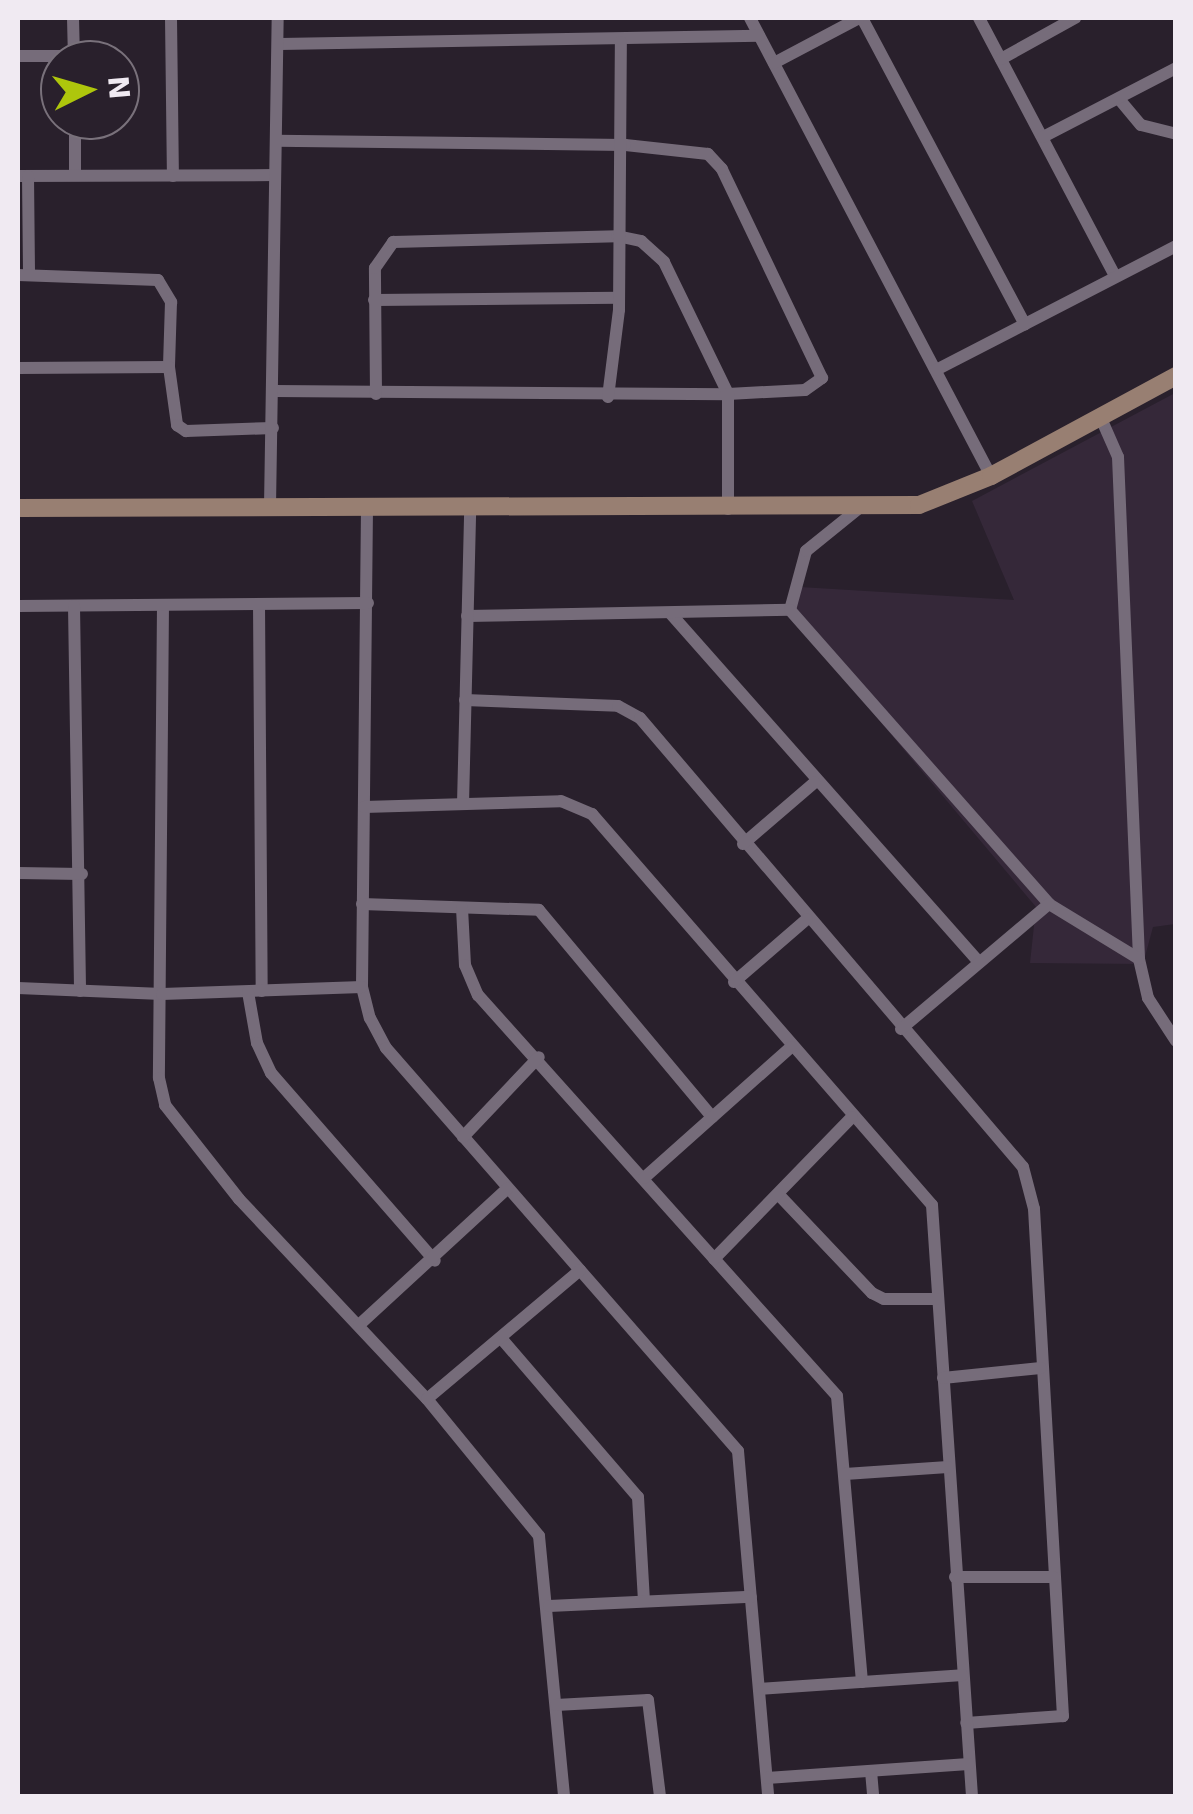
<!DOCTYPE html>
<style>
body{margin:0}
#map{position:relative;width:1193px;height:1814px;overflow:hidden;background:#29202c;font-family:"DejaVu Sans",sans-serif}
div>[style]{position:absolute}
.built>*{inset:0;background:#352839}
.street>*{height:12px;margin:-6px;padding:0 6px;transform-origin:6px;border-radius:6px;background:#766c7a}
.secondary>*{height:18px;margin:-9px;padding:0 9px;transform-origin:9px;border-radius:9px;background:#987f72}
span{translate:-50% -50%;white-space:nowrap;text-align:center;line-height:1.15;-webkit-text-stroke:8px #29202c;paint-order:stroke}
.frame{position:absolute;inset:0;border:20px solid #f0eaf2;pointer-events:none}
.north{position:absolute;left:40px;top:40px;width:100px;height:100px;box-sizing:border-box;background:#29202c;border:2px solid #79717b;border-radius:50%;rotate:85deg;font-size:28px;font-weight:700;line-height:40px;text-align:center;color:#f0eaf2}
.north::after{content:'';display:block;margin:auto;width:35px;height:45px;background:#aec60c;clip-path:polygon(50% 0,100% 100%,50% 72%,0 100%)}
</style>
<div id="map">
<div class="built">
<div style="clip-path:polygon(1175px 393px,1175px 924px,1153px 927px,1143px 964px,1030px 963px,1036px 907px,789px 613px,800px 587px,1014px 600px,972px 501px)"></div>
</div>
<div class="street">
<div style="left:73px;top:18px;width:42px;rotate:88.6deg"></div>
<div style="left:171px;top:18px;width:158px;rotate:89.3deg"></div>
<div style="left:750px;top:18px;width:518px;rotate:62.25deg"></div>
<div style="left:862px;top:18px;width:347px;rotate:62deg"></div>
<div style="left:979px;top:18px;width:292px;rotate:62.2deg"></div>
<div style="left:280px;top:44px;width:479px;rotate:-1deg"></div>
<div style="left:18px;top:56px;width:56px"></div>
<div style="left:1001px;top:59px;width:85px;rotate:-29deg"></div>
<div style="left:774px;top:63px;width:96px;rotate:-27.9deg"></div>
<div style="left:1119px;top:99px;width:34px;rotate:50deg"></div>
<div style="left:1141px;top:125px;width:36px;rotate:14deg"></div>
<div style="left:75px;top:120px;width:54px;rotate:90deg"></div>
<div style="left:1043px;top:137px;width:150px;rotate:-27.4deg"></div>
<div style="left:18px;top:176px;width:257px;rotate:-0.2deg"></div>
<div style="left:28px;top:176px;width:98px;rotate:89.4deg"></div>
<div style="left:18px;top:275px;width:140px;rotate:2deg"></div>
<div style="left:158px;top:280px;width:26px;rotate:59deg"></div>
<div style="left:171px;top:302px;width:65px;rotate:91.8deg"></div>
<div style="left:169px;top:367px;width:59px;rotate:82.1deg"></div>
<div style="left:177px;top:425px;width:11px;rotate:34deg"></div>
<div style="left:186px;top:431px;width:87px;rotate:-2deg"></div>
<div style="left:374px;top:300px;width:245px;rotate:-0.5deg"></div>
<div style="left:18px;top:368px;width:151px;rotate:-0.4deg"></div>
<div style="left:936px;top:370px;width:270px;rotate:-27.3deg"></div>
<div style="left:274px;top:391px;width:454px;rotate:0.4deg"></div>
<div style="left:728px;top:394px;width:77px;rotate:-3deg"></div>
<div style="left:805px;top:390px;width:21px;rotate:-35deg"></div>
<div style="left:822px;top:378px;width:232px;rotate:-115.6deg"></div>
<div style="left:722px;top:169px;width:21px;rotate:-133deg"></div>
<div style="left:708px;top:154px;width:83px;rotate:-173.8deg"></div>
<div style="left:625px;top:145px;width:348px;rotate:-179.3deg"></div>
<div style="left:376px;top:394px;width:126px;rotate:-90.5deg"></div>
<div style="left:375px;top:268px;width:32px;rotate:-55deg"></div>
<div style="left:393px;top:242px;width:224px;rotate:-1.5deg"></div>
<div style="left:617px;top:236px;width:25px;rotate:12deg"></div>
<div style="left:641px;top:241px;width:31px;rotate:42deg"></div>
<div style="left:664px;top:262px;width:147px;rotate:64.1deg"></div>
<div style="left:728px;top:394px;width:115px;rotate:90deg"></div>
<div style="left:608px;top:397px;width:88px;rotate:-82.8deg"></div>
<div style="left:619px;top:310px;width:268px;rotate:-89.6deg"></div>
<div style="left:1100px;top:416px;width:45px;rotate:66.3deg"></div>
<div style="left:1118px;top:457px;width:502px;rotate:87.6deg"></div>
<div style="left:1139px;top:959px;width:40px;rotate:77deg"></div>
<div style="left:1148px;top:998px;width:51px;rotate:56.9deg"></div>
<div style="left:270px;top:507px;width:489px;rotate:-89.1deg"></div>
<div style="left:367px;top:508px;width:479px;rotate:90.6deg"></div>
<div style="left:362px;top:987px;width:32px;rotate:76deg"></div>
<div style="left:370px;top:1018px;width:34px;rotate:62deg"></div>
<div style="left:386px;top:1048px;width:535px;rotate:48.86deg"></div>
<div style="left:738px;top:1451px;width:346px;rotate:85deg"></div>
<div style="left:259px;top:604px;width:387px;rotate:89.6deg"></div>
<div style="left:163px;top:605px;width:473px;rotate:90.5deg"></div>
<div style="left:159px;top:1078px;width:28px;rotate:77deg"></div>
<div style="left:165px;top:1105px;width:120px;rotate:51.8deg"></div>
<div style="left:239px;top:1199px;width:274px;rotate:46.8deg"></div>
<div style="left:427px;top:1399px;width:177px;rotate:50.7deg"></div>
<div style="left:539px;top:1536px;width:261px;rotate:84.5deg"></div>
<div style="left:18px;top:606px;width:350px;rotate:-0.5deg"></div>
<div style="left:74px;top:606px;width:385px;rotate:89.1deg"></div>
<div style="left:790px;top:610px;width:61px;rotate:-74.8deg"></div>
<div style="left:806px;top:551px;width:67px;rotate:-38.9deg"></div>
<div style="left:671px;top:614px;width:465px;rotate:48.5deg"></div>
<div style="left:467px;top:616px;width:323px;rotate:-1.1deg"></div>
<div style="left:790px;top:610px;width:392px;rotate:48.6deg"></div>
<div style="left:1049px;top:904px;width:105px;rotate:31.4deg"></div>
<div style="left:465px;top:700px;width:153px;rotate:2.2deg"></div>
<div style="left:618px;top:706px;width:25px;rotate:29deg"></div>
<div style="left:640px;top:718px;width:590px;rotate:49.54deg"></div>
<div style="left:1023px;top:1167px;width:43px;rotate:75.3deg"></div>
<div style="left:1034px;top:1209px;width:508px;rotate:86.73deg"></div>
<div style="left:1063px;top:1716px;width:97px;rotate:175.9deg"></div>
<div style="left:463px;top:804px;width:295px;rotate:-88.6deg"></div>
<div style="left:364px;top:807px;width:197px;rotate:-1.7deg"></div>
<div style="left:561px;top:801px;width:34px;rotate:23deg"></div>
<div style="left:592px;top:814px;width:518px;rotate:48.99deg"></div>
<div style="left:932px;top:1205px;width:592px;rotate:86.13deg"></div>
<div style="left:743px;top:844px;width:94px;rotate:-40.7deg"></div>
<div style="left:18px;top:873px;width:64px;rotate:0.9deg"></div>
<div style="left:362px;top:904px;width:177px;rotate:1.9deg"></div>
<div style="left:539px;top:910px;width:270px;rotate:50.1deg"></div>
<div style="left:462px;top:908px;width:57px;rotate:87deg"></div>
<div style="left:465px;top:965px;width:33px;rotate:67deg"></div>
<div style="left:478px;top:995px;width:538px;rotate:48.16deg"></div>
<div style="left:837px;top:1396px;width:287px;rotate:85deg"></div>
<div style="left:734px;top:982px;width:96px;rotate:-40.8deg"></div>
<div style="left:18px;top:988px;width:144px;rotate:2.4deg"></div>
<div style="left:162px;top:994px;width:200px;rotate:-2deg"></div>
<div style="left:248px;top:992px;width:52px;rotate:80deg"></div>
<div style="left:257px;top:1043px;width:33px;rotate:65deg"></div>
<div style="left:271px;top:1073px;width:249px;rotate:48.9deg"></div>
<div style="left:901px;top:1029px;width:194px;rotate:-40.2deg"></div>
<div style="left:463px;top:1137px;width:110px;rotate:-46.5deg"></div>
<div style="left:644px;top:1178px;width:197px;rotate:-41.7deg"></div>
<div style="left:778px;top:1194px;width:137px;rotate:46.5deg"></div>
<div style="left:872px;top:1293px;width:13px;rotate:27deg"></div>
<div style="left:884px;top:1299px;width:52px"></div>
<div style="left:714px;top:1259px;width:198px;rotate:-45.8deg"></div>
<div style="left:359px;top:1325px;width:202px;rotate:-42.6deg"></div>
<div style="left:501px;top:1338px;width:210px;rotate:49.3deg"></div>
<div style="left:638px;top:1497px;width:103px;rotate:86.7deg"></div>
<div style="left:943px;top:1378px;width:98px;rotate:-5.9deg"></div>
<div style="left:427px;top:1399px;width:200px;rotate:-40.1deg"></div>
<div style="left:845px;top:1474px;width:103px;rotate:-3.9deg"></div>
<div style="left:955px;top:1577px;width:98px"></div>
<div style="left:549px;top:1606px;width:202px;rotate:-2.6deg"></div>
<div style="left:759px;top:1689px;width:204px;rotate:-3.9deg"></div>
<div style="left:556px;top:1705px;width:92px;rotate:-3.1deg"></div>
<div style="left:648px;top:1700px;width:97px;rotate:82.9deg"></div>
<div style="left:871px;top:1771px;width:25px;rotate:85deg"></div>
<div style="left:767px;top:1778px;width:202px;rotate:-4deg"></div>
</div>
<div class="secondary">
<div style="left:18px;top:508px;width:901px;rotate:-0.19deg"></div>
<div style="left:919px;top:505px;width:78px;rotate:-21.9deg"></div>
<div style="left:991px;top:476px;width:210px;rotate:-28.4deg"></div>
</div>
<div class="frame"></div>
<div class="north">N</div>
</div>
